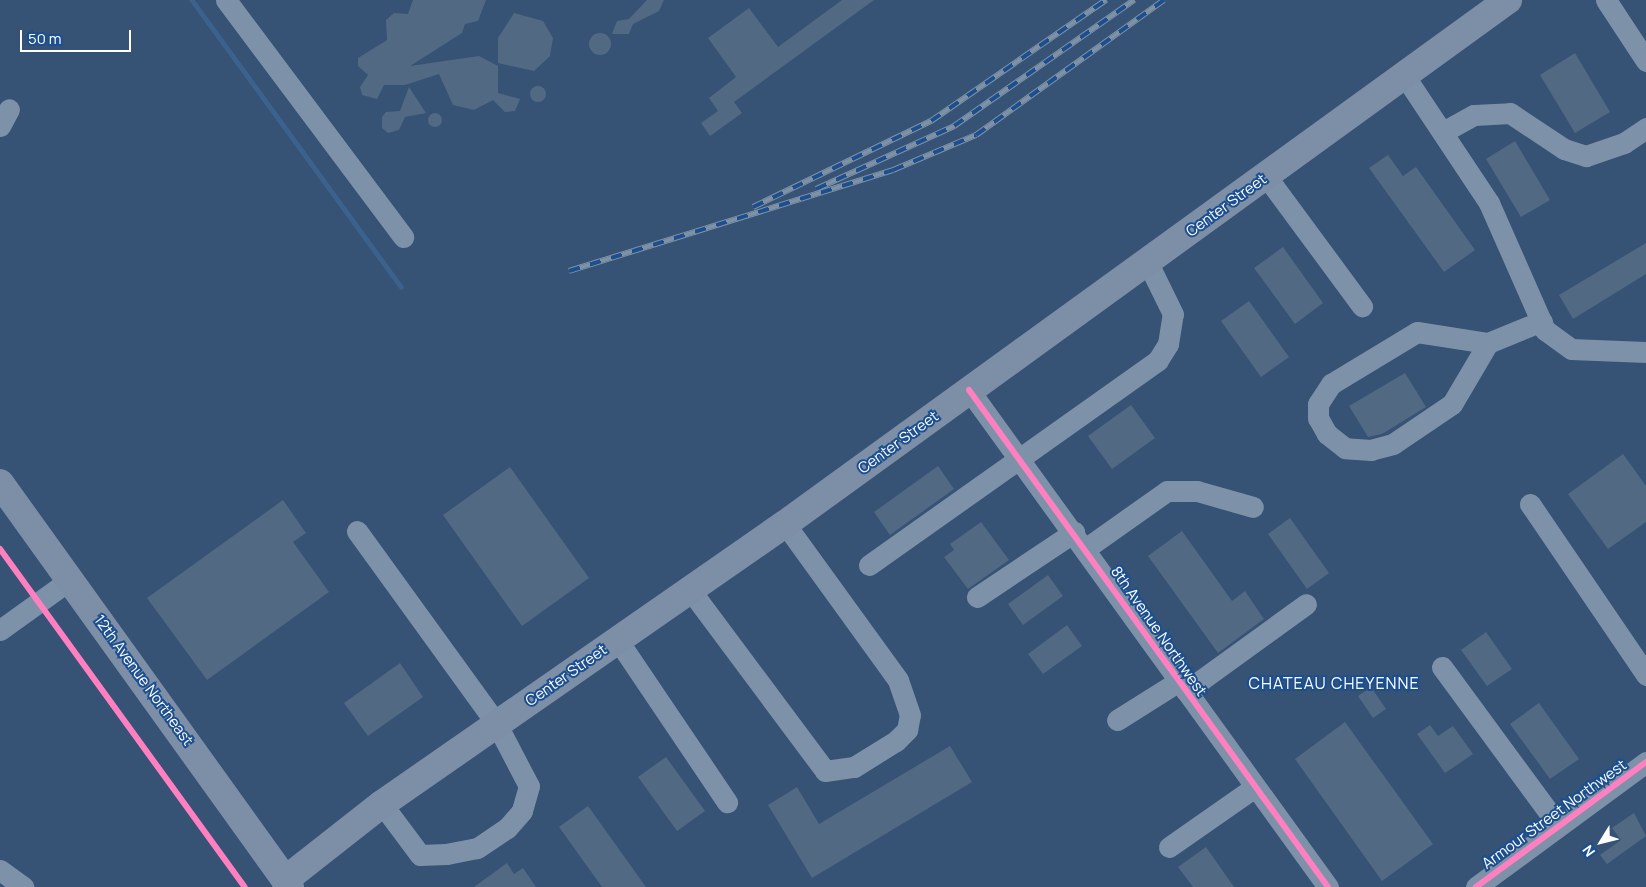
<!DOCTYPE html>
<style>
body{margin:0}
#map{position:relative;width:1646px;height:887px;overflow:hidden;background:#365274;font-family:Manrope,sans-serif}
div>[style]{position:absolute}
.stream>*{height:4.5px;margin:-2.25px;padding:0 2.25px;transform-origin:2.25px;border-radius:2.25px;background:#3b618d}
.building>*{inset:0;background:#526984}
.round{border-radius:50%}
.minor>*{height:21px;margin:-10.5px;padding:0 10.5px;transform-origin:10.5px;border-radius:10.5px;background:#7d92a8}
.major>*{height:28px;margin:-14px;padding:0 14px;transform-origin:14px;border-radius:14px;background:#7d8ea7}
.rail>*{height:5.5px;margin-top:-2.75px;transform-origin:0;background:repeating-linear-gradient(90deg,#1b4f8f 0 11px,#7e92a7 0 22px);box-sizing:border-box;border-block:1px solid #7e92a7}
.cycleway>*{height:6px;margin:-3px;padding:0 3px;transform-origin:3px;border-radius:3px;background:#ff80c0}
span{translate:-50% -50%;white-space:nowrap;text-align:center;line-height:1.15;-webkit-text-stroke:4px #1b4f8f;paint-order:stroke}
.street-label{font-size:15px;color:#fff}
.neighbourhood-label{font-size:16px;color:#fff;letter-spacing:1px}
.north{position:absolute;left:1576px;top:817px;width:50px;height:50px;-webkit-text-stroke:4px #1b4f8f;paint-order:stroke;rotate:234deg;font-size:14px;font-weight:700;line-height:20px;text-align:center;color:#fff}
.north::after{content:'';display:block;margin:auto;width:18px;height:22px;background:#fff;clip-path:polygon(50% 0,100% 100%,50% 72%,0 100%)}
.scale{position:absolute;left:20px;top:30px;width:111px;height:22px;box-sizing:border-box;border:2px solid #fff;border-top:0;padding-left:6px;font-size:15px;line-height:18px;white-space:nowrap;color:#fff;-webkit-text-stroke:4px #1b4f8f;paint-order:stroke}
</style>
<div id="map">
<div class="stream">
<div style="left:192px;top:0;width:355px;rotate:53.9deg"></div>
</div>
<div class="building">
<div style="clip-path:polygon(413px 0,486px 0,478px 21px,465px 24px,462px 33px,410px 66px,479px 56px,498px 66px,498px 93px,520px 99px,515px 111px,505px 112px,493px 100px,474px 110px,453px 105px,439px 74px,405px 85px,384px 85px,377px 99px,362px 95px,360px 87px,368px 75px,358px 66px,358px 58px,387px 40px,386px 20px,394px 13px,408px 14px)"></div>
<div style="clip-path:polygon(647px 0,664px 0,659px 11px,633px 24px,629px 34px,612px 34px,617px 21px,629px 19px)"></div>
<div style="clip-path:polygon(842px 0,874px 0,734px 102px,742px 113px,710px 136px,701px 123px,718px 111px,709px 98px,736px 77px,708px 38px,749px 8px,778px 47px)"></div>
<div style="clip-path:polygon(514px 13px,543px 21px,553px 38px,550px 56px,534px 71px,498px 63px,498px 38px)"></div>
<div class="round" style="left:589px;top:33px;width:22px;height:22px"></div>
<div style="clip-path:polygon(1575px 53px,1610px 112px,1575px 133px,1540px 75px)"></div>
<div class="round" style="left:530px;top:86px;width:16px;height:16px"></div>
<div style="clip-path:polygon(409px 87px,426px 113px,405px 117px,399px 130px,388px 133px,382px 128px,382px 117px,386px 112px,400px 111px)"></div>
<div class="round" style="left:428px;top:113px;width:14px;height:14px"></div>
<div style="clip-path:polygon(1515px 141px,1550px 200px,1521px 217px,1486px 159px)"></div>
<div style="clip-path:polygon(1388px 155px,1403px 176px,1416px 167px,1475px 250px,1444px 272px,1369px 168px)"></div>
<div style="clip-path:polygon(1646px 243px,1646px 274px,1573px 319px,1559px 295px)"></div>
<div style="clip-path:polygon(1283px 247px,1323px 303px,1295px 324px,1254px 268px)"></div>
<div style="clip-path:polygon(1249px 301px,1289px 357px,1261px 377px,1221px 321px)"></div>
<div style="clip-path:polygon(1405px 373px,1426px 407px,1382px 434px,1368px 437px,1349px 406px)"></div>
<div style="clip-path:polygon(1131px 405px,1155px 438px,1112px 469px,1088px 436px)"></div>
<div style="clip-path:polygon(1623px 454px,1646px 486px,1646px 522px,1608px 549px,1568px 494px)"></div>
<div style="clip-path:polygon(938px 466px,954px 489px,890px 535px,874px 512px)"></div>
<div style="clip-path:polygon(510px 467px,589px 578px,522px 626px,443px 515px)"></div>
<div style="clip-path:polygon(283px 500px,306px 533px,293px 542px,329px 592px,207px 680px,147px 598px)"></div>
<div style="clip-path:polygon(1290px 518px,1329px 573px,1307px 589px,1268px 534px)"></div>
<div style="clip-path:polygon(981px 522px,1009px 560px,968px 589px,944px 557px,954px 550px,950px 544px)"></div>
<div style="clip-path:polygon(1182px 531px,1232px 601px,1245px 591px,1264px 619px,1218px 653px,1148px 556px)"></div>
<div style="clip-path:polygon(1048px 575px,1063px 596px,1023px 625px,1008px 604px)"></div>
<div style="clip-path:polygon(1067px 625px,1082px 646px,1043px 674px,1028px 654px)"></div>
<div style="clip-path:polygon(1486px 632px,1512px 669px,1487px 686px,1461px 650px)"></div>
<div style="clip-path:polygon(400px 663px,423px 697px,368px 736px,344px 703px)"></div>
<div style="clip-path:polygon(1371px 687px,1386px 709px,1373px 718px,1358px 696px)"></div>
<div style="clip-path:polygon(1539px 703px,1579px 759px,1550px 779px,1510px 724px)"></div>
<div style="clip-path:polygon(1345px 722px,1433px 844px,1382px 881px,1295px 759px)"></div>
<div style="clip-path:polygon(1430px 725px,1438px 736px,1453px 726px,1473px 754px,1445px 773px,1417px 734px)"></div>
<div style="clip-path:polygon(950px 746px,972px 782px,812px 878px,768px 805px,797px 787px,819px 824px)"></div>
<div style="clip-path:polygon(666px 757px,705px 811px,677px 831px,638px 777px)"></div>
<div style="clip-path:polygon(588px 806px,646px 887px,602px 887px,559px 827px)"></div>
<div style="clip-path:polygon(1634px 813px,1646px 836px,1607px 864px,1600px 855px,1621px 840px,1612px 828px)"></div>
<div style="clip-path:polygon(1206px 847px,1234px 887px,1193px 887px,1178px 867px)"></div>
<div style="clip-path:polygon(507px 863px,514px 874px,523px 868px,536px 887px,474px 887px)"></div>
</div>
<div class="minor">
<div style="left:226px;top:0;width:296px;rotate:53.2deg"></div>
<div style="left:1606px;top:0;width:73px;rotate:56.7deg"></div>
<div style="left:1404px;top:75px;width:154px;rotate:56.4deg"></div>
<div style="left:1489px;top:203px;width:139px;rotate:66.2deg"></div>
<div style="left:1545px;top:330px;width:32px;rotate:36deg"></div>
<div style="left:1571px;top:349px;width:75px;rotate:2.3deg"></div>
<div style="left:0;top:126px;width:19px;rotate:-62deg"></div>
<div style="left:1443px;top:132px;width:35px;rotate:-29deg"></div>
<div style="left:1474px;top:115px;width:36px;rotate:-3deg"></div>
<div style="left:1510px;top:113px;width:65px;rotate:33.7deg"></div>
<div style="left:1564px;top:149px;width:23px;rotate:18deg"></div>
<div style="left:1586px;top:156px;width:40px;rotate:-18.9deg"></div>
<div style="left:1624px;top:143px;width:27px;rotate:-34deg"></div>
<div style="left:1266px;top:176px;width:162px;rotate:53.6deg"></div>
<div style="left:1417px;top:332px;width:72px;rotate:8.8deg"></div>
<div style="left:1488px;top:343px;width:71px;rotate:120.5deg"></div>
<div style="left:1452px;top:404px;width:71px;rotate:145.9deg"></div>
<div style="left:1393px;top:444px;width:23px;rotate:165deg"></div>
<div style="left:1371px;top:450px;width:26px;rotate:-176deg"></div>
<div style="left:1345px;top:448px;width:23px;rotate:-142deg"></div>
<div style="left:1327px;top:434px;width:18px;rotate:-119deg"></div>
<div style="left:1318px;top:418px;width:14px;rotate:-90deg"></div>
<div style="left:1318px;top:404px;width:24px;rotate:-57deg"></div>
<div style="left:1331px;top:384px;width:100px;rotate:-31.2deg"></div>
<div style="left:1488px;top:343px;width:58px;rotate:-22.2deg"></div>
<div style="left:969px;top:390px;width:613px;rotate:54.16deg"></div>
<div style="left:1530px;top:504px;width:207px;rotate:55.8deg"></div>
<div style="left:357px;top:531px;width:237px;rotate:54.1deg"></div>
<div style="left:496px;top:723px;width:71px;rotate:62.4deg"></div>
<div style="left:529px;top:786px;width:26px;rotate:106deg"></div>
<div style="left:522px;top:811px;width:23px;rotate:131deg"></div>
<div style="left:507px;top:828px;width:36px;rotate:146deg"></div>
<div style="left:477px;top:848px;width:32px;rotate:169deg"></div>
<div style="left:446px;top:854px;width:26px;rotate:178deg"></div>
<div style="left:420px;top:855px;width:64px;rotate:-126.7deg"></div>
<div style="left:1085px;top:549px;width:100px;rotate:-35.3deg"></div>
<div style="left:1167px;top:491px;width:30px"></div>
<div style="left:1197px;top:491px;width:58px;rotate:15.9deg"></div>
<div style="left:869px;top:565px;width:354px;rotate:-35.3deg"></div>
<div style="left:1158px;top:360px;width:19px;rotate:-58deg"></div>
<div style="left:1168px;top:344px;width:30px;rotate:-81deg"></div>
<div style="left:1173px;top:314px;width:59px;rotate:-116.1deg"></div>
<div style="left:691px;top:591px;width:224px;rotate:53.3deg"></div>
<div style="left:825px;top:771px;width:29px;rotate:-8deg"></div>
<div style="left:854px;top:767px;width:49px;rotate:-31.8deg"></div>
<div style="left:896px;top:741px;width:16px;rotate:-45deg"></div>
<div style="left:907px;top:730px;width:15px;rotate:-79deg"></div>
<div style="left:910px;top:715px;width:37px;rotate:-109deg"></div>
<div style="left:898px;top:680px;width:193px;rotate:-125.9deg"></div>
<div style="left:977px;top:597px;width:117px;rotate:-33.8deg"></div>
<div style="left:0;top:630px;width:87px;rotate:-35.7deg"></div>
<div style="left:617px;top:639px;width:197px;rotate:56deg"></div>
<div style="left:1442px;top:667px;width:197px;rotate:53.7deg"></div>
<div style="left:1186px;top:691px;width:148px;rotate:-35.9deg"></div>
<div style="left:1117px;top:720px;width:73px;rotate:-32.2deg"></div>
<div style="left:1169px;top:847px;width:105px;rotate:-34.9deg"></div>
<div style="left:0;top:870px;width:29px;rotate:36deg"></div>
<div style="left:1476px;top:887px;width:211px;rotate:-36.3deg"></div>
</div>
<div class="major">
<div style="left:0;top:483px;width:497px;rotate:54.3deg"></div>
<div style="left:285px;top:880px;width:123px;rotate:-38.1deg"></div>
<div style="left:382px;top:804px;width:491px;rotate:-34.8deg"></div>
<div style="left:785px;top:524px;width:893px;rotate:-35.93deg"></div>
</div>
<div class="rail">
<div style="left:816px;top:189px;width:152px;rotate:-24.5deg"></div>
<div style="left:954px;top:126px;width:220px;rotate:-35deg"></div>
<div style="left:753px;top:207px;width:198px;rotate:-25.8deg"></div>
<div style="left:931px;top:121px;width:213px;rotate:-34.7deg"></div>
<div style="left:569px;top:271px;width:339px;rotate:-17.3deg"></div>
<div style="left:893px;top:170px;width:90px;rotate:-22.9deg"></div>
<div style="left:976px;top:135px;width:231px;rotate:-35.7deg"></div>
</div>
<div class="cycleway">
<div style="left:969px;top:390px;width:613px;rotate:54.16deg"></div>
<div style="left:0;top:549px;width:417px;rotate:54.1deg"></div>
<div style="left:1476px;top:887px;width:211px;rotate:-36.3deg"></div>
</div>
<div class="street-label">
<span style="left:1226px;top:205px;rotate:-36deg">Center Street</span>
<span style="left:898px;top:442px;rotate:-36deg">Center Street</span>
<span style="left:1159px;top:631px;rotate:55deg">8th Avenue Northwest</span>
<span style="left:566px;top:675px;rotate:-35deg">Center Street</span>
<span style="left:144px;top:680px;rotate:54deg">12th Avenue Northeast</span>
<span style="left:1554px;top:814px;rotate:-36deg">Armour Street Northwest</span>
</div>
<div class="neighbourhood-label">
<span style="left:1334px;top:683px">CHATEAU CHEYENNE</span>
</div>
<div class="north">N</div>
<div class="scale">50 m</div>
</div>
